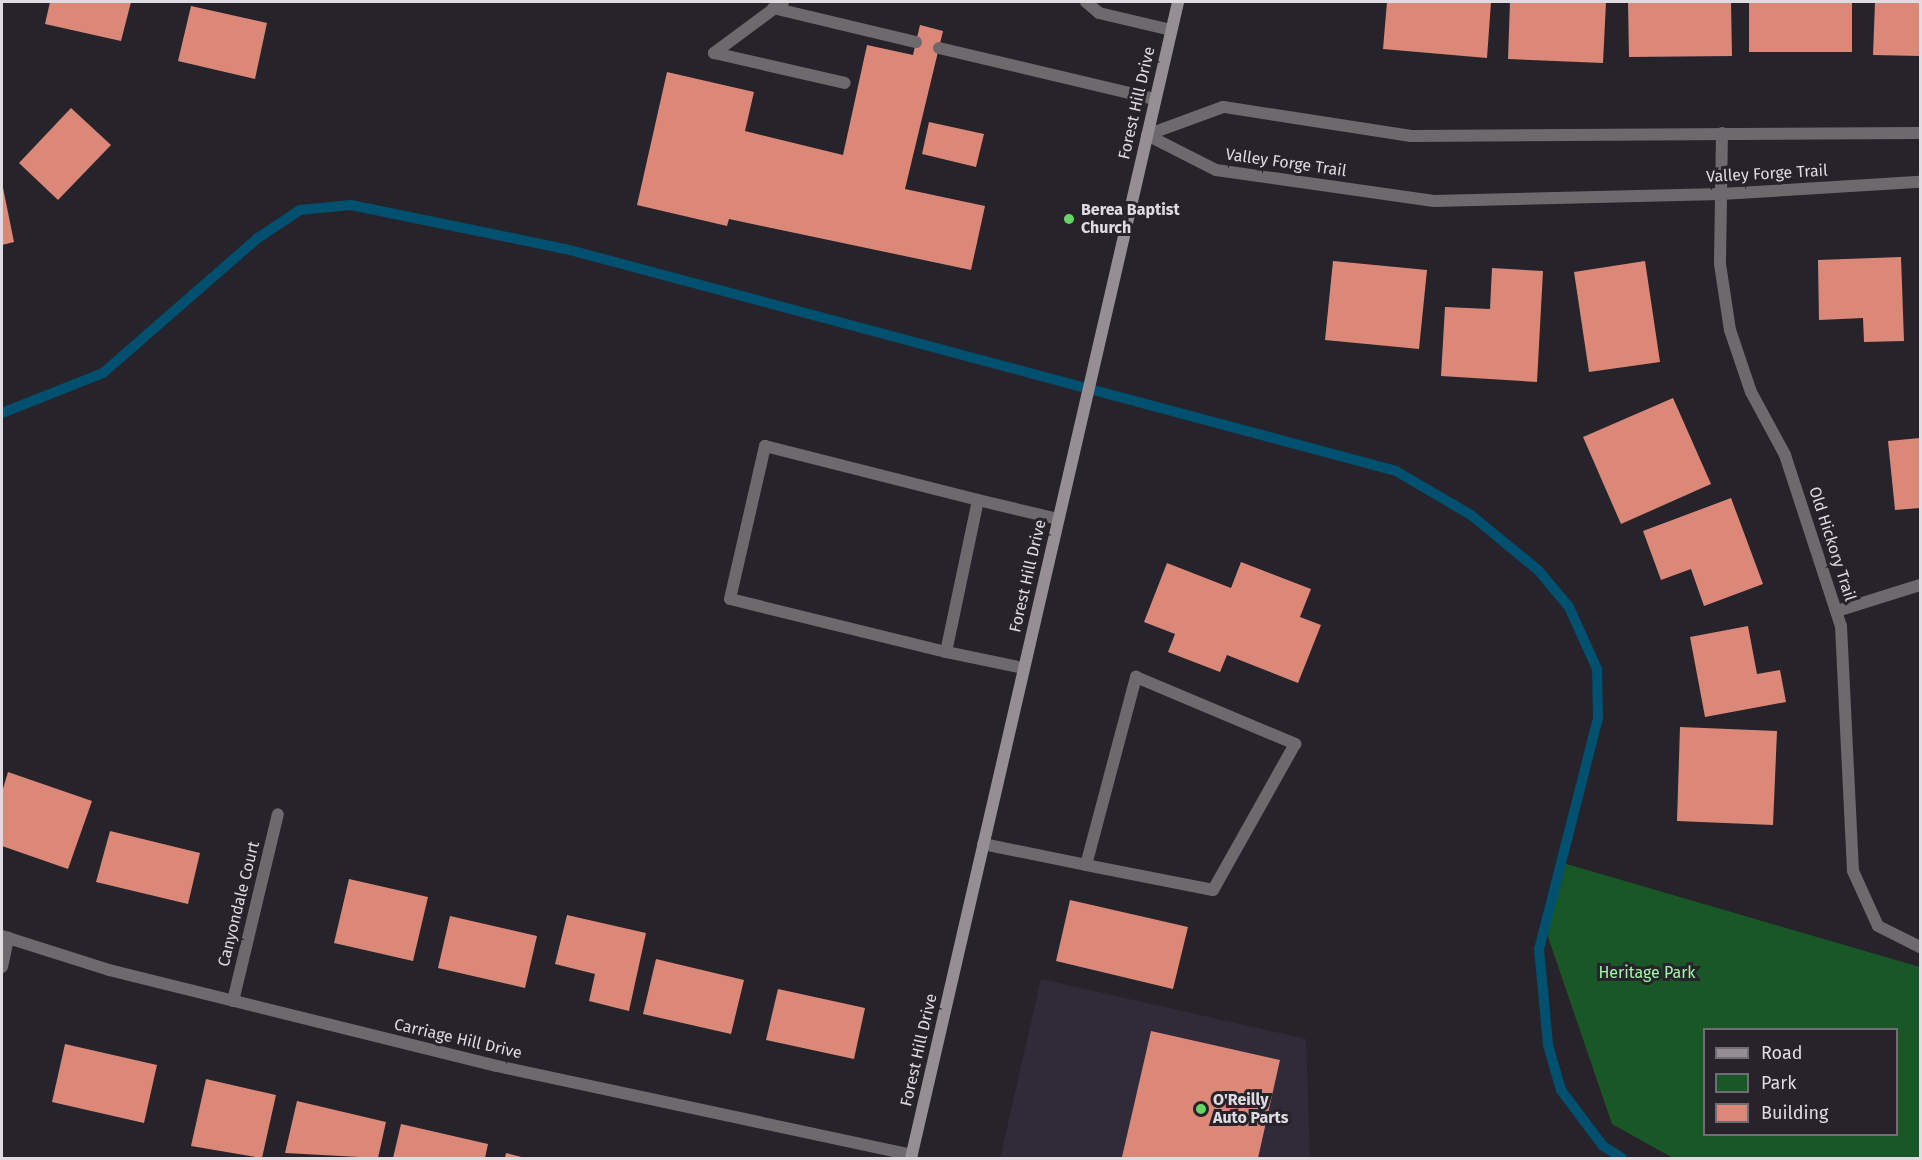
<!DOCTYPE html>
<style>
body{margin:0}
#map{position:relative;width:1922px;height:1160px;overflow:hidden;background:#27232b;font-family:"Fira Sans",sans-serif}
div>[style]{position:absolute}
.built>*{inset:0;background:#312a38}
.green>*{inset:0;background:#195826}
.stream>*{height:10px;margin:-5px;padding:0 5px;transform-origin:5px;border-radius:5px;background:#005070}
.building>*{inset:0;background:#dc8878}
.service>*{height:12px;margin:-6px;padding:0 6px;transform-origin:6px;border-radius:6px;background:#6d696d}
.minor>*{height:12px;margin:-6px;padding:0 6px;transform-origin:6px;border-radius:6px;background:#6d696d}
.tertiary>*{height:12px;margin:-6px;padding:0 6px;transform-origin:6px;border-radius:6px;background:#6d696d}
.secondary>*{height:12px;margin:-6px;padding:0 6px;transform-origin:6px;border-radius:6px;background:#958f95}
.dots>*{width:16px;height:16px;translate:-50% -50%;box-sizing:border-box;border:3px solid #27232b;border-radius:50%}
span{translate:-50% -50%;white-space:nowrap;text-align:center;line-height:1.15;-webkit-text-stroke:6px #27232b;paint-order:stroke}
.street-label{font-size:16px;color:#dfdce1}
.poi-label{font-size:16px;color:#dfdce1;font-weight:700}
.left{translate:0 -50%;text-align:left}
.park-label{font-size:16px;color:#a0f8aa}
.frame{position:absolute;inset:0;border:3px solid #dfdce1;pointer-events:none}
.legend{position:absolute;left:1703px;top:1028px;width:195px;height:108px;box-sizing:border-box;background:#27232b;border:2px solid #716d74;margin:0;padding:8px 10px;list-style:none;font-size:18px;color:#dfdce1}
.legend li{display:flex;align-items:center;gap:12px;height:30px}
.legend b{width:30px;border:2px solid #716d74}
</style>
<div id="map">
<div class="built">
<div style="clip-path:polygon(1041px 979px,1306px 1039px,1310px 1158px,1000px 1158px)"></div>
</div>
<div class="green">
<div style="clip-path:polygon(evenodd,1563px 863px,1920px 967px,1920px 1158px,1673px 1158px,1612px 1124px,1544px 925px,1563px 863px,1704px 1030px,1896px 1030px,1896px 1134px,1704px 1134px,1704px 1030px)"></div>
</div>
<div class="stream">
<div style="left:2px;top:413px;width:109px;rotate:-21.6deg"></div>
<div style="left:103px;top:373px;width:206px;rotate:-41.1deg"></div>
<div style="left:258px;top:238px;width:50px;rotate:-33.7deg"></div>
<div style="left:300px;top:210px;width:51px;rotate:-5.6deg"></div>
<div style="left:351px;top:205px;width:219px;rotate:11.6deg"></div>
<div style="left:566px;top:249px;width:859px;rotate:14.97deg"></div>
<div style="left:1396px;top:471px;width:87px;rotate:30.4deg"></div>
<div style="left:1471px;top:515px;width:87px;rotate:39.4deg"></div>
<div style="left:1538px;top:570px;width:48px;rotate:50deg"></div>
<div style="left:1569px;top:607px;width:68px;rotate:65.7deg"></div>
<div style="left:1597px;top:669px;width:49px;rotate:88.8deg"></div>
<div style="left:1598px;top:718px;width:238px;rotate:104.3deg"></div>
<div style="left:1539px;top:949px;width:96px;rotate:84.6deg"></div>
<div style="left:1548px;top:1045px;width:47px;rotate:73.9deg"></div>
<div style="left:1561px;top:1090px;width:70px;rotate:53.1deg"></div>
<div style="left:1603px;top:1146px;width:22px;rotate:32deg"></div>
</div>
<div class="building">
<div style="clip-path:polygon(50px 2px,131px 2px,121px 41px,45px 24px)"></div>
<div style="clip-path:polygon(1387px 2px,1491px 2px,1487px 58px,1383px 49px)"></div>
<div style="clip-path:polygon(1510px 2px,1606px 2px,1603px 63px,1508px 59px)"></div>
<div style="clip-path:polygon(1628px 2px,1731px 2px,1732px 56px,1629px 57px)"></div>
<div style="clip-path:polygon(1749px 2px,1852px 2px,1852px 52px,1749px 52px)"></div>
<div style="clip-path:polygon(1875px 2px,1920px 2px,1920px 56px,1873px 55px)"></div>
<div style="clip-path:polygon(191px 6px,267px 23px,255px 79px,178px 61px)"></div>
<div style="clip-path:polygon(920px 25px,943px 31px,905px 189px,985px 206px,971px 270px,729px 219px,727px 226px,637px 205px,667px 72px,754px 92px,745px 131px,843px 155px,867px 45px,913px 55px)"></div>
<div style="clip-path:polygon(71px 108px,111px 145px,58px 200px,19px 163px)"></div>
<div style="clip-path:polygon(929px 122px,984px 134px,976px 167px,922px 154px)"></div>
<div style="clip-path:polygon(2px 183px,14px 242px,2px 245px)"></div>
<div style="clip-path:polygon(1901px 257px,1904px 341px,1864px 342px,1863px 318px,1819px 320px,1818px 260px)"></div>
<div style="clip-path:polygon(1333px 261px,1427px 270px,1419px 349px,1325px 340px)"></div>
<div style="clip-path:polygon(1645px 261px,1660px 362px,1589px 372px,1574px 272px)"></div>
<div style="clip-path:polygon(1492px 268px,1543px 271px,1537px 382px,1441px 376px,1445px 307px,1490px 309px)"></div>
<div style="clip-path:polygon(1673px 398px,1711px 484px,1621px 524px,1583px 437px)"></div>
<div style="clip-path:polygon(1920px 438px,1920px 508px,1895px 510px,1888px 441px)"></div>
<div style="clip-path:polygon(1731px 498px,1763px 584px,1704px 606px,1691px 569px,1661px 580px,1643px 531px)"></div>
<div style="clip-path:polygon(1241px 562px,1311px 589px,1300px 617px,1321px 625px,1298px 683px,1227px 655px,1220px 672px,1168px 652px,1175px 634px,1144px 622px,1167px 563px,1231px 588px)"></div>
<div style="clip-path:polygon(1748px 626px,1757px 674px,1780px 670px,1786px 702px,1705px 717px,1690px 637px)"></div>
<div style="clip-path:polygon(1680px 727px,1777px 731px,1773px 825px,1677px 821px)"></div>
<div style="clip-path:polygon(8px 772px,92px 801px,68px 869px,2px 846px,2px 792px)"></div>
<div style="clip-path:polygon(110px 831px,200px 853px,188px 904px,96px 882px)"></div>
<div style="clip-path:polygon(349px 879px,428px 897px,413px 961px,334px 943px)"></div>
<div style="clip-path:polygon(1070px 900px,1188px 927px,1173px 989px,1056px 961px)"></div>
<div style="clip-path:polygon(567px 915px,646px 933px,629px 1011px,589px 1001px,595px 974px,555px 964px)"></div>
<div style="clip-path:polygon(450px 916px,537px 936px,525px 988px,438px 968px)"></div>
<div style="clip-path:polygon(656px 959px,744px 980px,731px 1034px,643px 1014px)"></div>
<div style="clip-path:polygon(778px 989px,865px 1008px,854px 1059px,766px 1040px)"></div>
<div style="clip-path:polygon(1151px 1031px,1280px 1060px,1258px 1158px,1122px 1157px)"></div>
<div style="clip-path:polygon(65px 1044px,157px 1065px,144px 1123px,52px 1102px)"></div>
<div style="clip-path:polygon(206px 1079px,276px 1095px,262px 1158px,191px 1146px)"></div>
<div style="clip-path:polygon(297px 1101px,386px 1122px,378px 1158px,285px 1153px)"></div>
<div style="clip-path:polygon(401px 1124px,488px 1144px,485px 1158px,393px 1158px)"></div>
<div style="clip-path:polygon(506px 1153px,525px 1158px,505px 1158px)"></div>
</div>
<div class="service">
<div style="left:783px;top:2px;width:86px;rotate:143.5deg"></div>
<div style="left:714px;top:53px;width:134px;rotate:12.9deg"></div>
<div style="left:1086px;top:2px;width:17px;rotate:40deg"></div>
<div style="left:1099px;top:13px;width:74px;rotate:13.3deg"></div>
<div style="left:773px;top:8px;width:147px;rotate:13.4deg"></div>
<div style="left:939px;top:48px;width:222px;rotate:13.3deg"></div>
<div style="left:946px;top:652px;width:222px;rotate:-166.2deg"></div>
<div style="left:730px;top:599px;width:157px;rotate:-77.1deg"></div>
<div style="left:765px;top:446px;width:220px;rotate:14.2deg"></div>
<div style="left:1023px;top:668px;width:79px;rotate:-168.3deg"></div>
<div style="left:946px;top:652px;width:155px;rotate:-78.1deg"></div>
<div style="left:978px;top:500px;width:82px;rotate:13.4deg"></div>
<div style="left:983px;top:844px;width:105px;rotate:11.5deg"></div>
<div style="left:1086px;top:865px;width:195px;rotate:-75.1deg"></div>
<div style="left:1136px;top:677px;width:173px;rotate:22.8deg"></div>
<div style="left:1295px;top:744px;width:167px;rotate:119.3deg"></div>
<div style="left:1213px;top:890px;width:129px;rotate:-168.9deg"></div>
</div>
<div class="minor">
<div style="left:1722px;top:133px;width:131px;rotate:90.9deg"></div>
<div style="left:1720px;top:264px;width:67px;rotate:81.4deg"></div>
<div style="left:1730px;top:330px;width:65px;rotate:71.3deg"></div>
<div style="left:1751px;top:392px;width:72px;rotate:61.6deg"></div>
<div style="left:1785px;top:455px;width:180px;rotate:71.9deg"></div>
<div style="left:1841px;top:626px;width:245px;rotate:87.2deg"></div>
<div style="left:1853px;top:871px;width:60px;rotate:65.6deg"></div>
<div style="left:1878px;top:926px;width:47px;rotate:26.6deg"></div>
<div style="left:1837px;top:611px;width:87px;rotate:-17.4deg"></div>
<div style="left:2px;top:936px;width:112px;rotate:17.6deg"></div>
<div style="left:109px;top:970px;width:400px;rotate:13.9deg"></div>
<div style="left:497px;top:1066px;width:424px;rotate:12.1deg"></div>
<div style="left:2px;top:967px;width:30px;rotate:-78deg"></div>
<div style="left:233px;top:1001px;width:192px;rotate:-76.5deg"></div>
</div>
<div class="tertiary">
<div style="left:1920px;top:133px;width:509px;rotate:179.66deg"></div>
<div style="left:1411px;top:136px;width:190px;rotate:-171.2deg"></div>
<div style="left:1223px;top:107px;width:81px;rotate:159.8deg"></div>
<div style="left:1147px;top:135px;width:77px;rotate:26.9deg"></div>
<div style="left:1216px;top:170px;width:220px;rotate:8.1deg"></div>
<div style="left:1434px;top:201px;width:287px;rotate:-1.4deg"></div>
<div style="left:1721px;top:194px;width:199px;rotate:-3.5deg"></div>
</div>
<div class="secondary">
<div style="left:911px;top:1158px;width:1186px;rotate:-76.99deg"></div>
</div>
<div class="dots">
<div style="left:1069px;top:219px;background:#67d466"></div>
<div style="left:1201px;top:1109px;background:#67d466"></div>
</div>
<div class="street-label">
<span style="left:1137px;top:103px;rotate:-77deg">Forest Hill Drive</span>
<span style="left:1286px;top:163px;rotate:8deg">Valley Forge Trail</span>
<span style="left:1767px;top:174px;rotate:-3deg">Valley Forge Trail</span>
<span style="left:1832px;top:544px;rotate:72deg">Old Hickory Trail</span>
<span style="left:1028px;top:576px;rotate:-77deg">Forest Hill Drive</span>
<span style="left:239px;top:904px;rotate:-76deg">Canyondale Court</span>
<span style="left:458px;top:1039px;rotate:13deg">Carriage Hill Drive</span>
<span style="left:919px;top:1050px;rotate:-77deg">Forest Hill Drive</span>
</div>
<div class="poi-label">
<span class="left" style="left:1081px;top:219px">Berea Baptist<br>Church</span>
<span class="left" style="left:1213px;top:1109px">O'Reilly<br>Auto Parts</span>
</div>
<div class="park-label">
<span style="left:1647px;top:973px">Heritage Park</span>
</div>
<div class="frame"></div>
<ul class="legend">
<li><b style="height:8px;background:#958f95"></b>Road</li>
<li><b style="height:16px;background:#195826"></b>Park</li>
<li><b style="height:16px;background:#dc8878"></b>Building</li>
</ul>
</div>
